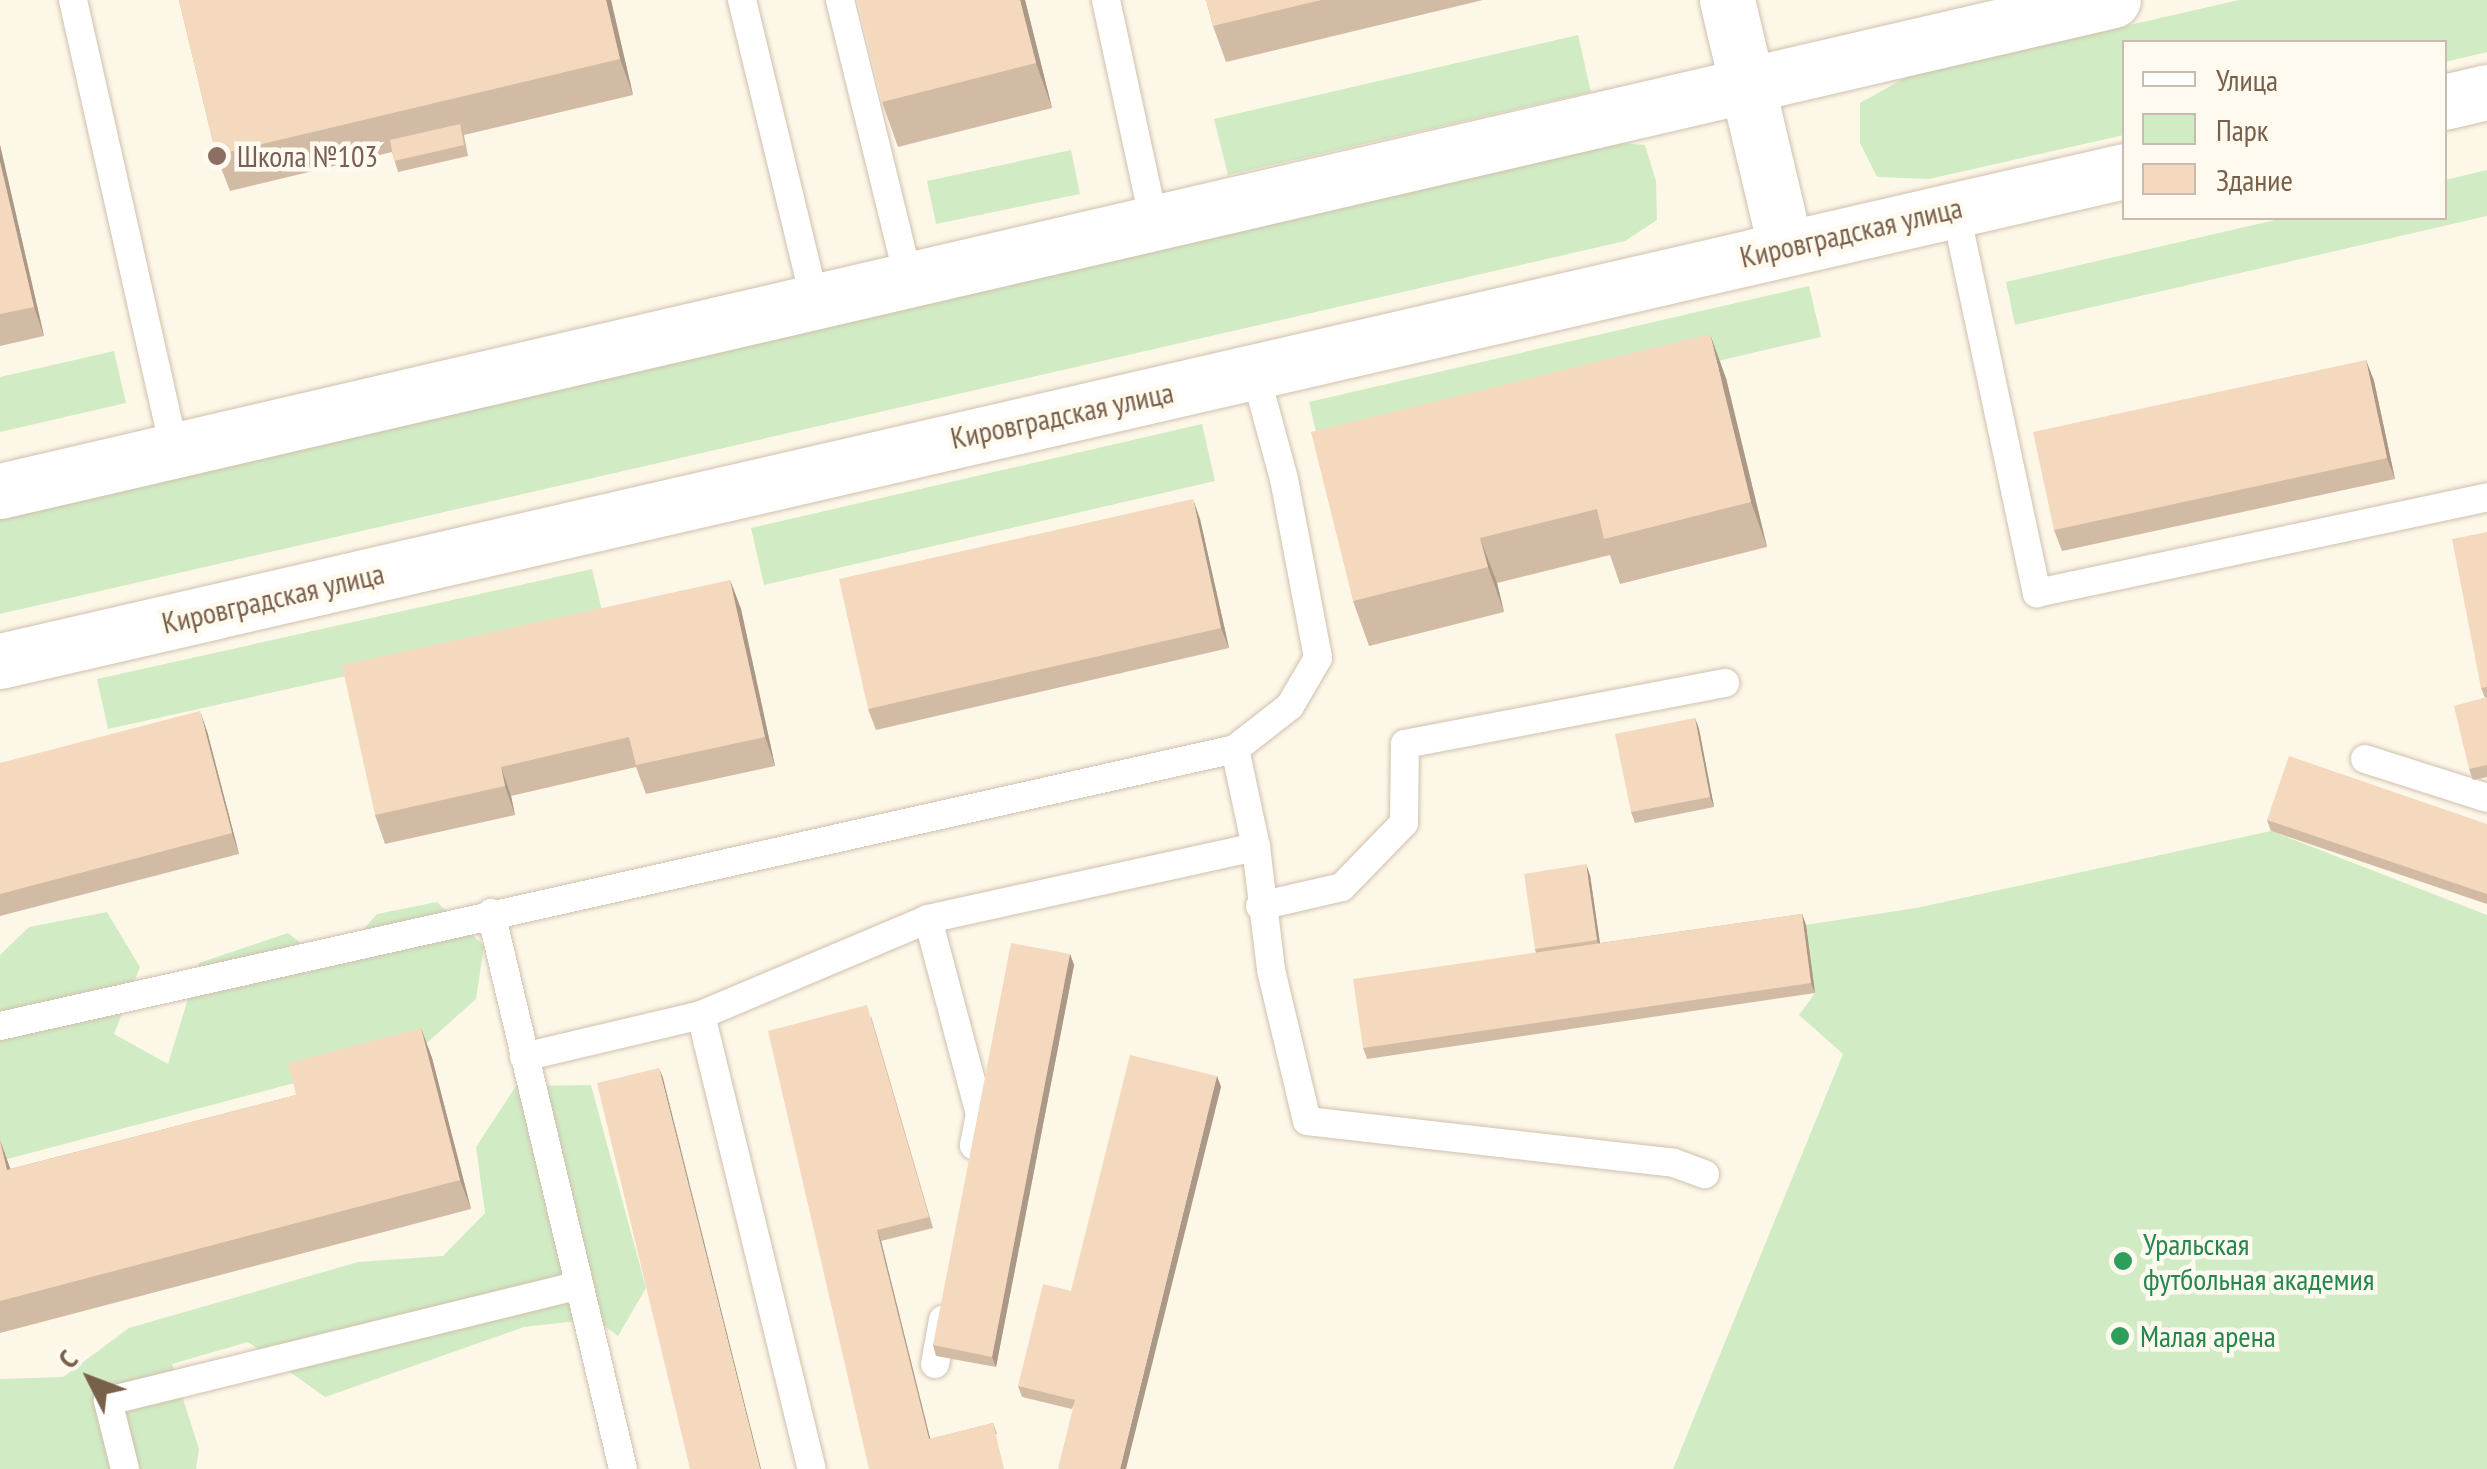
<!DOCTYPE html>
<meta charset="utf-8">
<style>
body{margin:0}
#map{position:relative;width:2487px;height:1469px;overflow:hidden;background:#fdf7e8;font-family:"PT Sans Narrow",sans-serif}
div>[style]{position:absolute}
.green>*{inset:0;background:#d1ecc5}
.roads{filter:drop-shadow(0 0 2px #d0c0ad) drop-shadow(0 0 2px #d0c0ad)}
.lane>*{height:28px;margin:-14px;padding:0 14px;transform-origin:14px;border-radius:14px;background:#fff}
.street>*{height:55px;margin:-27.5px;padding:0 27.5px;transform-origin:27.5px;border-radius:27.5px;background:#fff}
.secondary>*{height:55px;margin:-27.5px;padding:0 27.5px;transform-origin:27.5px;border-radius:27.5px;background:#fff}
.wall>*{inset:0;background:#d2bba4}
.shaded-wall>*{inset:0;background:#ab9886}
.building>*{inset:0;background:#f4d9bf}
.dots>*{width:28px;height:28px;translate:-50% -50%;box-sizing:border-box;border:5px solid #fffaf0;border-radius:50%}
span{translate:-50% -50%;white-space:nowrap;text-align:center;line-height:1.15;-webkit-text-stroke:9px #fffaf0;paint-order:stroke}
.education-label{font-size:30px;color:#785e54}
.left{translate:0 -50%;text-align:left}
.street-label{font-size:30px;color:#79604a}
.leisure-label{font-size:30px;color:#27864d}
.legend{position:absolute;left:2122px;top:40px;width:325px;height:180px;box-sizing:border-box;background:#fffaf0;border:2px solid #c9bcae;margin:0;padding:12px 18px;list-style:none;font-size:30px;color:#79604a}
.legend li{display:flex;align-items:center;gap:20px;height:50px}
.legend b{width:50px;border:2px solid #c9bcae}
.north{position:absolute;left:40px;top:1329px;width:100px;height:100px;-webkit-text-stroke:8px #fffaf0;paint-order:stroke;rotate:312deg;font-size:28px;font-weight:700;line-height:40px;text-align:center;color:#79604a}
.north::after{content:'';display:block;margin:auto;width:35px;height:45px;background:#79604a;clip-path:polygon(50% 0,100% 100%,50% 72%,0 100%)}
</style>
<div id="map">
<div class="green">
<div style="clip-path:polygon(2239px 0,2487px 0,2487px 52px,2445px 62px,2444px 42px,2124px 42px,2124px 135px,1929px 179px,1877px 177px,1860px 143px,1860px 103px,1910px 75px)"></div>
<div style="clip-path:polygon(1578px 35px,1591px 92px,1228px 175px,1214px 119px)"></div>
<div style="clip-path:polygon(1604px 142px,1645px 145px,1656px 181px,1657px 220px,1625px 241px,0 614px,0 510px)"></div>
<div style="clip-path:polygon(1071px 150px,1080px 194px,936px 224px,927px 181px)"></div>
<div style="clip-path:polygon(2487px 170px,2487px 216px,2015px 325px,2006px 282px,2284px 218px,2444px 218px,2445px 180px)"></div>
<div style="clip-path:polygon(1809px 286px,1821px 337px,1321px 454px,1309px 402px)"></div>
<div style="clip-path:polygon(114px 351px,126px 403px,0 432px,0 377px)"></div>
<div style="clip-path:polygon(1202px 424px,1215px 481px,764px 585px,751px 528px)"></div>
<div style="clip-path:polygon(592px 569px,604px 619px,108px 729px,97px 679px)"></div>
<div style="clip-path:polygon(2271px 831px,2487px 915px,2487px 1469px,1673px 1469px,1843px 1054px,1799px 1015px,1815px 993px,1805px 925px,1916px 908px)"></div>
<div style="clip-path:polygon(437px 902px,484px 946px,476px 999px,419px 1050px,0 1161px,0 955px,29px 927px,107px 912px,140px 967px,114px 1034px,168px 1064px,199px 963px,288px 933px,331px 967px,377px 914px)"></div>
<div style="clip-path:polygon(591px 1085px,646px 1288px,618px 1336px,595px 1319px,524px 1327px,325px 1397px,248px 1342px,172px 1364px,199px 1449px,196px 1469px,0 1469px,0 1379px,63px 1377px,129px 1328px,358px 1262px,443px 1256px,485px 1213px,476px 1147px,516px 1086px)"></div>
</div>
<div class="roads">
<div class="lane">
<div style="left:73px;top:0;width:461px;rotate:77.3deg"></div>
<div style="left:742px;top:0;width:310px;rotate:76.4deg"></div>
<div style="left:840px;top:0;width:288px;rotate:76.2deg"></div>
<div style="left:1106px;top:0;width:227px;rotate:77.8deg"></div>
<div style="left:1955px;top:208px;width:394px;rotate:78deg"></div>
<div style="left:2037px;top:593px;width:460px;rotate:-12deg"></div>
<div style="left:1256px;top:376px;width:107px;rotate:74.8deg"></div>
<div style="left:1284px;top:479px;width:182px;rotate:79.2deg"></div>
<div style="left:1318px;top:658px;width:56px;rotate:120.3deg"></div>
<div style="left:1290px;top:706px;width:70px;rotate:142deg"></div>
<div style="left:1235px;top:749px;width:100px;rotate:77.9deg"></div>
<div style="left:1256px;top:847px;width:124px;rotate:83deg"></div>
<div style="left:1271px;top:970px;width:155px;rotate:76.6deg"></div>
<div style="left:1307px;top:1121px;width:369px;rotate:6.5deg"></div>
<div style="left:1674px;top:1163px;width:33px;rotate:20deg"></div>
<div style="left:2365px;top:759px;width:128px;rotate:17.7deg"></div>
<div style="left:1260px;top:906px;width:84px;rotate:-13deg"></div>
<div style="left:1342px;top:887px;width:89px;rotate:-45.9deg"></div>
<div style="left:1404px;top:823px;width:79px;rotate:-89.3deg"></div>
<div style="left:1405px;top:744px;width:326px;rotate:-10.8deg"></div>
<div style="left:491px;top:913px;width:571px;rotate:76.64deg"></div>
<div style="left:928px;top:919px;width:202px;rotate:75.1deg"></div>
<div style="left:980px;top:1114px;width:32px;rotate:101deg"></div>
<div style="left:701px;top:1015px;width:467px;rotate:76.3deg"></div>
<div style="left:0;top:1026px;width:1266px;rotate:-12.64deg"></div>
<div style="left:524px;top:1057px;width:182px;rotate:-13.3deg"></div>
<div style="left:701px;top:1015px;width:246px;rotate:-22.9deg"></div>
<div style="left:928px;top:919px;width:336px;rotate:-12.4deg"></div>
<div style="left:935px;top:1364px;width:45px;rotate:-79.7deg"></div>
<div style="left:125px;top:1469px;width:70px;rotate:-104deg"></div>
<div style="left:108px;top:1401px;width:481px;rotate:-13.8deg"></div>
</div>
<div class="street">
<div style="left:1727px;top:0;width:253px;rotate:76.7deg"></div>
</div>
<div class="secondary">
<div style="left:2444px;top:102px;width:44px;rotate:-13.1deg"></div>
<div style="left:0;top:491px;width:2169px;rotate:-13.08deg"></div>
<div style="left:0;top:661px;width:2180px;rotate:-12.99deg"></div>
</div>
</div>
<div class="wall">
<div style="clip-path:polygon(179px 0,611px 0,633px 95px,464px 135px,468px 156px,398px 172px,392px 152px,230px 191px,216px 155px)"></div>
<div style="clip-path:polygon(1025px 0,1052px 108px,898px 147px,882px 102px)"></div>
<div style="clip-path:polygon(1206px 0,1483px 0,1226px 62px,1213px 26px)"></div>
<div style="clip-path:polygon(0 145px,44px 336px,0 346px)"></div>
<div style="clip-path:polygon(2366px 360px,2374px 381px,2395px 479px,2062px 551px,2054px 530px)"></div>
<div style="clip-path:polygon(1726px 378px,1767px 547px,1620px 584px,1610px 555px,1497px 583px,1504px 612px,1369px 646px,1353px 601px)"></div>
<div style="clip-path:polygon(1200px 519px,1229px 648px,876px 730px,868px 709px)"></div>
<div style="clip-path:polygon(2487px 532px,2487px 777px,2473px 780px,2469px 769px,2485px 698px,2481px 688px)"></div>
<div style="clip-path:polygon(730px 580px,741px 609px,775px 766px,646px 794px,636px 767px,511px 796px,515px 815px,385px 844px,375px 815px)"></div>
<div style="clip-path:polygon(1695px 718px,1699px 729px,1714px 807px,1635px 823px,1631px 812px)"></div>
<div style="clip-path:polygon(207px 731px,239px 854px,0 916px,0 763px)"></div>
<div style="clip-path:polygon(2267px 820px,2487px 824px,2487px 904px,2271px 831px)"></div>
<div style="clip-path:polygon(1590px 875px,1600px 943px,1802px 914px,1806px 925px,1815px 993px,1367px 1059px,1363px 1048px,1536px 953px,1535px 949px)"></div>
<div style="clip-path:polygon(1070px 954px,1074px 965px,996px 1367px,936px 1356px,933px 1345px)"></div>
<div style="clip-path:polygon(871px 1016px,933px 1228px,881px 1241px,930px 1439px,993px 1423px,997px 1434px,869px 1469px)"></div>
<div style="clip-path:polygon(421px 1028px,432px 1058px,471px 1209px,0 1333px,0 1140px,10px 1169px,296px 1095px)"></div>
<div style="clip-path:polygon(1217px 1076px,1221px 1087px,1072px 1409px,1022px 1397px,1018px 1386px,1071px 1291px)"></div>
</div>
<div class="shaded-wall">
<div style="clip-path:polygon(606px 0,611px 0,633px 95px,620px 59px)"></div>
<div style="clip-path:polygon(1020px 0,1025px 0,1052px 108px,1036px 63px)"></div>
<div style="clip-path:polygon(0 145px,44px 336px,34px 307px,0 162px)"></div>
<div style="clip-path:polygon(1710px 334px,1726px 378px,1767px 547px,1751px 502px)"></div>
<div style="clip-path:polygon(2366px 360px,2374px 381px,2395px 479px,2387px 458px)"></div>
<div style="clip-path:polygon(1193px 499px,1200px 519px,1229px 648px,1221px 628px)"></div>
<div style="clip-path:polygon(1480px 538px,1497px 583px,1504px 612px,1488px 567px)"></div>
<div style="clip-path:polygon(730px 580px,741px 609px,775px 766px,765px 737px)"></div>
<div style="clip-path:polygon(200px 711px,207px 731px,239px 854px,232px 833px)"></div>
<div style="clip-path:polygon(1695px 718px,1699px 729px,1714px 807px,1710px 797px)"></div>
<div style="clip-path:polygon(501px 767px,511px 796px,515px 815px,505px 786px)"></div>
<div style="clip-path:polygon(1586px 864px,1590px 875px,1601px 951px,1597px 940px)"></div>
<div style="clip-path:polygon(1802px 914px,1806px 925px,1815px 993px,1811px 983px)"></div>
<div style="clip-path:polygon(1070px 954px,1074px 965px,996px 1367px,992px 1357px)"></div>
<div style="clip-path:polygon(421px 1028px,432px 1058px,471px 1209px,460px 1180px)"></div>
<div style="clip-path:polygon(659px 1068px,663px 1078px,761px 1469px,760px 1469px)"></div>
<div style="clip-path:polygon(1217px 1076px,1221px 1087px,1126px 1469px,1120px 1469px)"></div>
<div style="clip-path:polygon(0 1140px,10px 1168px,18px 1199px,7px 1170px)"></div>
<div style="clip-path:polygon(877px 1230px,881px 1241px,933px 1450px,929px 1439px)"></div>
</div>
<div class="building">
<div style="clip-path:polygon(179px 0,606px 0,620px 59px,216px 155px)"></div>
<div style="clip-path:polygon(857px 0,1020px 0,1036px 63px,882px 102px)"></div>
<div style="clip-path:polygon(1206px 0,1321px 0,1213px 26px)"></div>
<div style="clip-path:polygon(460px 124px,464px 145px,394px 161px,390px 140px)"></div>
<div style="clip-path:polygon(0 162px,34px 307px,0 314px)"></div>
<div style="clip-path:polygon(1710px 334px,1751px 502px,1604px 539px,1597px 509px,1480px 538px,1488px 567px,1353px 601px,1311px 432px)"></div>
<div style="clip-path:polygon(2366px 360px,2387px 458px,2054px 530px,2033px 432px)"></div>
<div style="clip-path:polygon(1193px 499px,1221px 628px,868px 709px,839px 579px)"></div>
<div style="clip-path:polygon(2487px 532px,2487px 687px,2481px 688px,2452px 539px)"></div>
<div style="clip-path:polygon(730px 580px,765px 737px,636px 765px,629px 737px,501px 767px,505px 786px,375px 815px,342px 665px)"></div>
<div style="clip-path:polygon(2487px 697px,2487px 765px,2469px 769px,2454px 706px)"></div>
<div style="clip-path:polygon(200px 711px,232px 833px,0 894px,0 763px)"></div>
<div style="clip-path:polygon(1695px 718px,1710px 797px,1631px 812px,1615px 734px)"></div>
<div style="clip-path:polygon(2289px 756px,2487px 824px,2487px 894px,2267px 820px)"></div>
<div style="clip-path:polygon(1586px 864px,1597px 940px,1535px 949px,1524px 874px)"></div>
<div style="clip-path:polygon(1802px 914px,1811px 983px,1363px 1048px,1353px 979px)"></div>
<div style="clip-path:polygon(1011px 943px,1070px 954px,992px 1357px,933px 1345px)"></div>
<div style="clip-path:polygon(867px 1005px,929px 1217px,877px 1230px,929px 1439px,993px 1423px,1004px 1469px,869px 1469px,768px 1031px)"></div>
<div style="clip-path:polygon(421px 1028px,460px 1180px,0 1301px,0 1141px,7px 1170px,296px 1095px,288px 1063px)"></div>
<div style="clip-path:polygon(1130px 1055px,1217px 1076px,1120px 1469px,1058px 1469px,1075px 1400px,1018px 1386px,1043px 1284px,1071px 1291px)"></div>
<div style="clip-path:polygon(659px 1068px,760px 1469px,690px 1469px,597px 1083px)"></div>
</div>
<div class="dots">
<div style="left:217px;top:156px;background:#8d6e63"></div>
<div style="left:2123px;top:1261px;background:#2e9e5b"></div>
<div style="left:2120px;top:1336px;background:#2e9e5b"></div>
</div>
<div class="education-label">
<span class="left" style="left:237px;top:156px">Школа №103</span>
</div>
<div class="street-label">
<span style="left:1851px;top:232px;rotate:-13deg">Кировградская улица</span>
<span style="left:1062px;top:415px;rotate:-12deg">Кировградская улица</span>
<span style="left:273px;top:598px;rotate:-13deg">Кировградская улица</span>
</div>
<div class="leisure-label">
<span class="left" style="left:2143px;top:1261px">Уральская<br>футбольная академия</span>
<span class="left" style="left:2140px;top:1336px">Малая арена</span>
</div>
<ul class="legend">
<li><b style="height:12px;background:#fff"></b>Улица</li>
<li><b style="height:28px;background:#d1ecc5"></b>Парк</li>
<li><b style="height:28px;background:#f4d9bf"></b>Здание</li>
</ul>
<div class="north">С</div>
</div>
